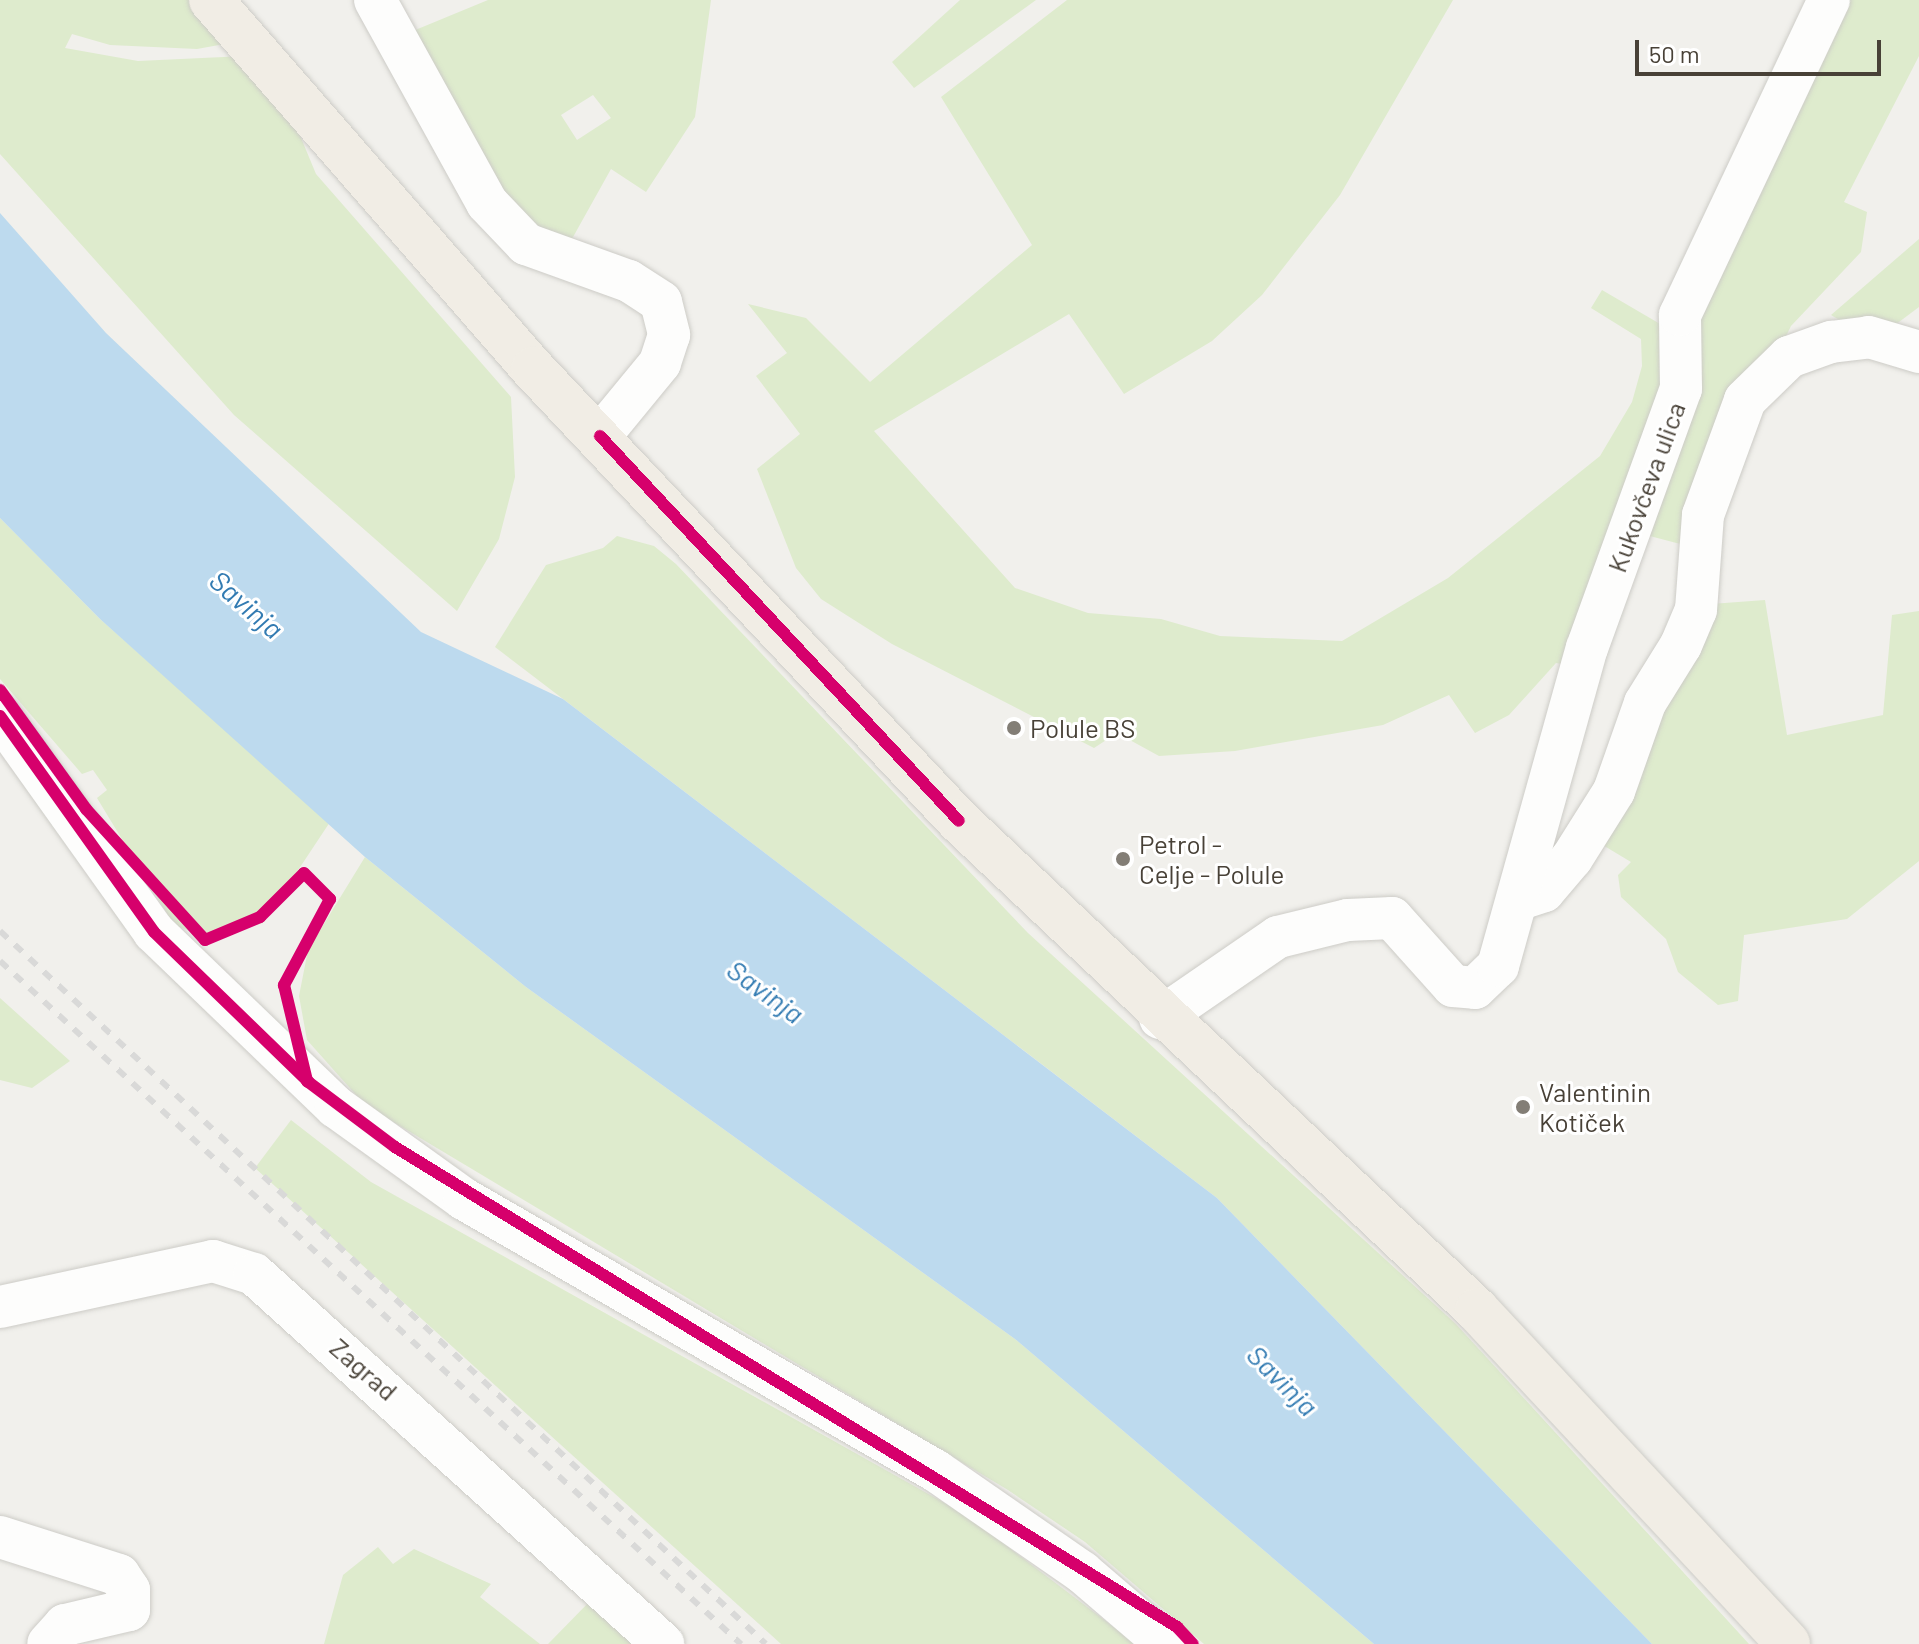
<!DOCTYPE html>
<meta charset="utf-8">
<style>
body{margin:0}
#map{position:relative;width:1919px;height:1644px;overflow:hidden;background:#f1f0ec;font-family:Barlow,sans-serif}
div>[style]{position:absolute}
.green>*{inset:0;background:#deebcd}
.water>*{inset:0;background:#bddaee}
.roads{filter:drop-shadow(0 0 2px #cdccc7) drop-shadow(0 0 2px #cdccc7)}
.minor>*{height:42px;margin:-21px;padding:0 21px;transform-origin:21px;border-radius:21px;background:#fdfdfc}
.major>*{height:44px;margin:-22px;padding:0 22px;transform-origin:22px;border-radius:22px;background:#f1ede5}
.rail>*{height:6px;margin-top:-3px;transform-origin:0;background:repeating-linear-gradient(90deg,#d9d9d8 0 10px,transparent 0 20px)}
.cycleway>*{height:12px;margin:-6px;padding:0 6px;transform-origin:6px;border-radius:6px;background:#d6006c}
.dots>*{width:22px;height:22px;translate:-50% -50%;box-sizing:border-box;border:4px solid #fff;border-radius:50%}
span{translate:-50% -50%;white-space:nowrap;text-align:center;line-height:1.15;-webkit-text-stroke:6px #fff;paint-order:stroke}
.street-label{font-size:26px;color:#484137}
.poi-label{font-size:26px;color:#484137}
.left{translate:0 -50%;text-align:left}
.water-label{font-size:28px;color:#327bb2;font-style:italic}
.scale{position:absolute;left:1635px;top:40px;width:246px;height:36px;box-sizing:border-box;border:4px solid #484137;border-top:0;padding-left:10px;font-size:24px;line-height:28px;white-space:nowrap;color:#484137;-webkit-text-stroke:6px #fff;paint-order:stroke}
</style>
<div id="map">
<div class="green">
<div style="clip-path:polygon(0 0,192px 0,230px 43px,197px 49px,110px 45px,72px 34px,65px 48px,138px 61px,245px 56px,294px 121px,316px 174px,511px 397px,515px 477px,499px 539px,457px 611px,234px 415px,0 154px)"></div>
<div style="clip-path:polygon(evenodd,488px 0,711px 0,695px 117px,646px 192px,611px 169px,568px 246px,527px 226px,500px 192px,408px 33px,488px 0,593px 95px,611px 118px,577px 140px,561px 115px,593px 95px)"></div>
<div style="clip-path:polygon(960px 0,1036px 0,914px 88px,892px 62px)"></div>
<div style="clip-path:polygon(1067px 0,1453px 0,1340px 195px,1262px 295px,1212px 341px,1124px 394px,1069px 314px,874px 431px,1015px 588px,1088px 613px,1161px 619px,1220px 636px,1342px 641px,1448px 578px,1600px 456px,1632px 402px,1642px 366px,1641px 339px,1591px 308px,1602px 290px,1667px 328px,1671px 361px,1569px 665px,1556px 663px,1509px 715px,1475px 733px,1449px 695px,1383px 725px,1235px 751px,1159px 756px,1117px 733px,1094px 748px,892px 644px,821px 599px,796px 568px,757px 469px,800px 434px,756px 376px,787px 353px,748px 304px,806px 318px,870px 382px,1032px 245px,941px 97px)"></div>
<div style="clip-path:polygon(1840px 0,1919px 0,1919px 56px,1844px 202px,1867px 212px,1861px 252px,1791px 326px,1684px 545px,1646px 535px,1693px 311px)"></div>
<div style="clip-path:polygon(1919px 239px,1919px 307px,1891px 328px,1858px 331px,1831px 315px)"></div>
<div style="clip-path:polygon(0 518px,100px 619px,330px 822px,263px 923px,209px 938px,174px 925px,97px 798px,107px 790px,93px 770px,82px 774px,0 679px)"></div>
<div style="clip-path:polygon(617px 536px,654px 546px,676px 564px,1028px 933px,1456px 1324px,1749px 1644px,1652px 1644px,1217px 1198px,495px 647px,546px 565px,603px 548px)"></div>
<div style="clip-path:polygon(1765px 600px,1787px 735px,1883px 715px,1892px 615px,1919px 611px,1919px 861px,1847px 919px,1744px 935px,1738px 1001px,1718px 1005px,1678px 972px,1666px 939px,1621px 897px,1618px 875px,1631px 862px,1596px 841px,1711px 604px)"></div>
<div style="clip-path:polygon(365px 857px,526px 987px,1015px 1339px,1374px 1644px,1204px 1644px,1085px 1542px,1008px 1490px,365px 1105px,307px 1040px,299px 996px,308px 950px)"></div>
<div style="clip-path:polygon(0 998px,70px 1061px,32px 1088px,0 1080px)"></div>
<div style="clip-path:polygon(291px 1120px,371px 1182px,966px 1515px,1136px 1644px,781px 1644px,255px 1168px)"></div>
<div style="clip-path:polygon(378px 1547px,393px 1564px,414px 1549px,491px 1584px,480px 1597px,540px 1644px,324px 1644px,343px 1575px)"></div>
<div style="clip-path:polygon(595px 1596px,648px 1644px,548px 1644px)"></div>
</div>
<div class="water">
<div style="clip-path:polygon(0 213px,106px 333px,421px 632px,563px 699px,1217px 1198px,1652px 1644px,1374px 1644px,1015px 1339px,526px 987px,365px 857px,100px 619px,0 518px)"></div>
</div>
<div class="roads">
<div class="minor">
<div style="left:375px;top:0;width:232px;rotate:61.1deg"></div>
<div style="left:487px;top:203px;width:57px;rotate:46.4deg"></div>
<div style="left:526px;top:244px;width:109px;rotate:19.8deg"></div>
<div style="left:629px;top:281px;width:38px;rotate:33deg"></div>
<div style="left:661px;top:302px;width:34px;rotate:76deg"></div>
<div style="left:669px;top:335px;width:29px;rotate:108deg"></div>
<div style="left:660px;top:363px;width:94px;rotate:129.4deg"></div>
<div style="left:0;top:716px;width:265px;rotate:54.5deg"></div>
<div style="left:154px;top:932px;width:252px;rotate:43.9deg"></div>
<div style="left:336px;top:1107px;width:158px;rotate:35.7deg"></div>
<div style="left:464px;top:1199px;width:545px;rotate:29.95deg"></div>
<div style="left:936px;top:1471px;width:178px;rotate:34.7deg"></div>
<div style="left:1082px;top:1572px;width:111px;rotate:40.6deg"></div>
<div style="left:1520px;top:899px;width:25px;rotate:-18deg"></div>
<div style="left:1544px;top:891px;width:43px;rotate:-49.7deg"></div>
<div style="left:1572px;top:858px;width:79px;rotate:-57.9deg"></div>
<div style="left:1614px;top:791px;width:93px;rotate:-70.6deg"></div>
<div style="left:1645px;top:703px;width:68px;rotate:-58.2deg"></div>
<div style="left:1681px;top:645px;width:38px;rotate:-67deg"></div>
<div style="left:1696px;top:610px;width:95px;rotate:-85.8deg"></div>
<div style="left:1703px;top:515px;width:122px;rotate:-69.9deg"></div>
<div style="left:1745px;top:400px;width:62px;rotate:-44.3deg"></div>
<div style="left:1789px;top:357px;width:45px;rotate:-19.7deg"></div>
<div style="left:1831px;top:342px;width:38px;rotate:-7deg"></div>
<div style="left:1869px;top:337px;width:52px;rotate:16.7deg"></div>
<div style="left:1160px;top:1018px;width:143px;rotate:-34.5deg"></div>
<div style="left:1278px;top:937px;width:72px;rotate:-13.7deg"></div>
<div style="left:1348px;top:920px;width:44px;rotate:-2.6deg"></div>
<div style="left:1392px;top:918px;width:91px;rotate:48.1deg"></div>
<div style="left:1453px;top:986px;width:22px;rotate:5deg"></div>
<div style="left:1475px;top:988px;width:32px;rotate:-44deg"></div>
<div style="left:1498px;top:966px;width:330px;rotate:-74.4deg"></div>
<div style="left:1587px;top:648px;width:276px;rotate:-70.1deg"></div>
<div style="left:1681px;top:389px;width:74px;rotate:-90.8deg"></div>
<div style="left:1680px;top:315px;width:348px;rotate:-64.7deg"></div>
<div style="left:0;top:1307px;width:218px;rotate:-12.2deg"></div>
<div style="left:213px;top:1261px;width:43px;rotate:17.6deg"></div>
<div style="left:254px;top:1274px;width:552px;rotate:42.13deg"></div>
<div style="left:0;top:1537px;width:125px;rotate:17.7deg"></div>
<div style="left:119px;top:1575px;width:18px;rotate:56deg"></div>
<div style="left:129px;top:1590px;width:20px;rotate:90deg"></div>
<div style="left:129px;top:1610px;width:66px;rotate:166.8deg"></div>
<div style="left:65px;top:1625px;width:25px;rotate:132deg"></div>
</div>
<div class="major">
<div style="left:211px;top:0;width:490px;rotate:48.9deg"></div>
<div style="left:533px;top:369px;width:621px;rotate:46.7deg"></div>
<div style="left:959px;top:821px;width:712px;rotate:43.35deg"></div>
<div style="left:1477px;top:1310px;width:456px;rotate:47deg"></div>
</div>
</div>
<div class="rail">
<div style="left:0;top:931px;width:1046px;rotate:42.95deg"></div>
<div style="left:0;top:961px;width:1008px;rotate:42.67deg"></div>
</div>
<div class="cycleway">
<div style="left:600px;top:436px;width:526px;rotate:47deg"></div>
<div style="left:0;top:690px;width:147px;rotate:54.1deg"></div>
<div style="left:86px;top:809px;width:177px;rotate:47.7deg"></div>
<div style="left:205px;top:940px;width:60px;rotate:-22.7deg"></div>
<div style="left:260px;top:917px;width:62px;rotate:-45deg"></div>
<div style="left:304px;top:873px;width:37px;rotate:45deg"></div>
<div style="left:330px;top:899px;width:98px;rotate:118.1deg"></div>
<div style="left:284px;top:985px;width:99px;rotate:76.5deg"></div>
<div style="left:307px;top:1081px;width:110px;rotate:36.9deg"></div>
<div style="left:395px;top:1147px;width:918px;rotate:31.54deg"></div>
<div style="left:1177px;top:1627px;width:23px;rotate:47deg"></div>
<div style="left:0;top:716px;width:265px;rotate:54.5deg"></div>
<div style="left:154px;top:932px;width:216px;rotate:44.1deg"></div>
</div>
<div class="dots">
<div style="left:1014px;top:728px;background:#837e76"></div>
<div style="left:1123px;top:859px;background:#837e76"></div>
<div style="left:1523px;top:1107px;background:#837e76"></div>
</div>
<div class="street-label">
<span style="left:1646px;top:487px;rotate:-70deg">Kukovčeva ulica</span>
<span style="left:364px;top:1369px;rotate:41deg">Zagrad</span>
</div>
<div class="poi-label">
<span class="left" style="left:1030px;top:728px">Polule BS</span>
<span class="left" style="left:1139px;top:859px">Petrol -<br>Celje - Polule</span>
<span class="left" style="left:1539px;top:1107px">Valentinin<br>Kotiček</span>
</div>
<div class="water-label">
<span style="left:247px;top:604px;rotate:41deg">Savinja</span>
<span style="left:766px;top:991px;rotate:36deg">Savinja</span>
<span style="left:1283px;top:1380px;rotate:45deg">Savinja</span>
</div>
<div class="scale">50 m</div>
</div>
